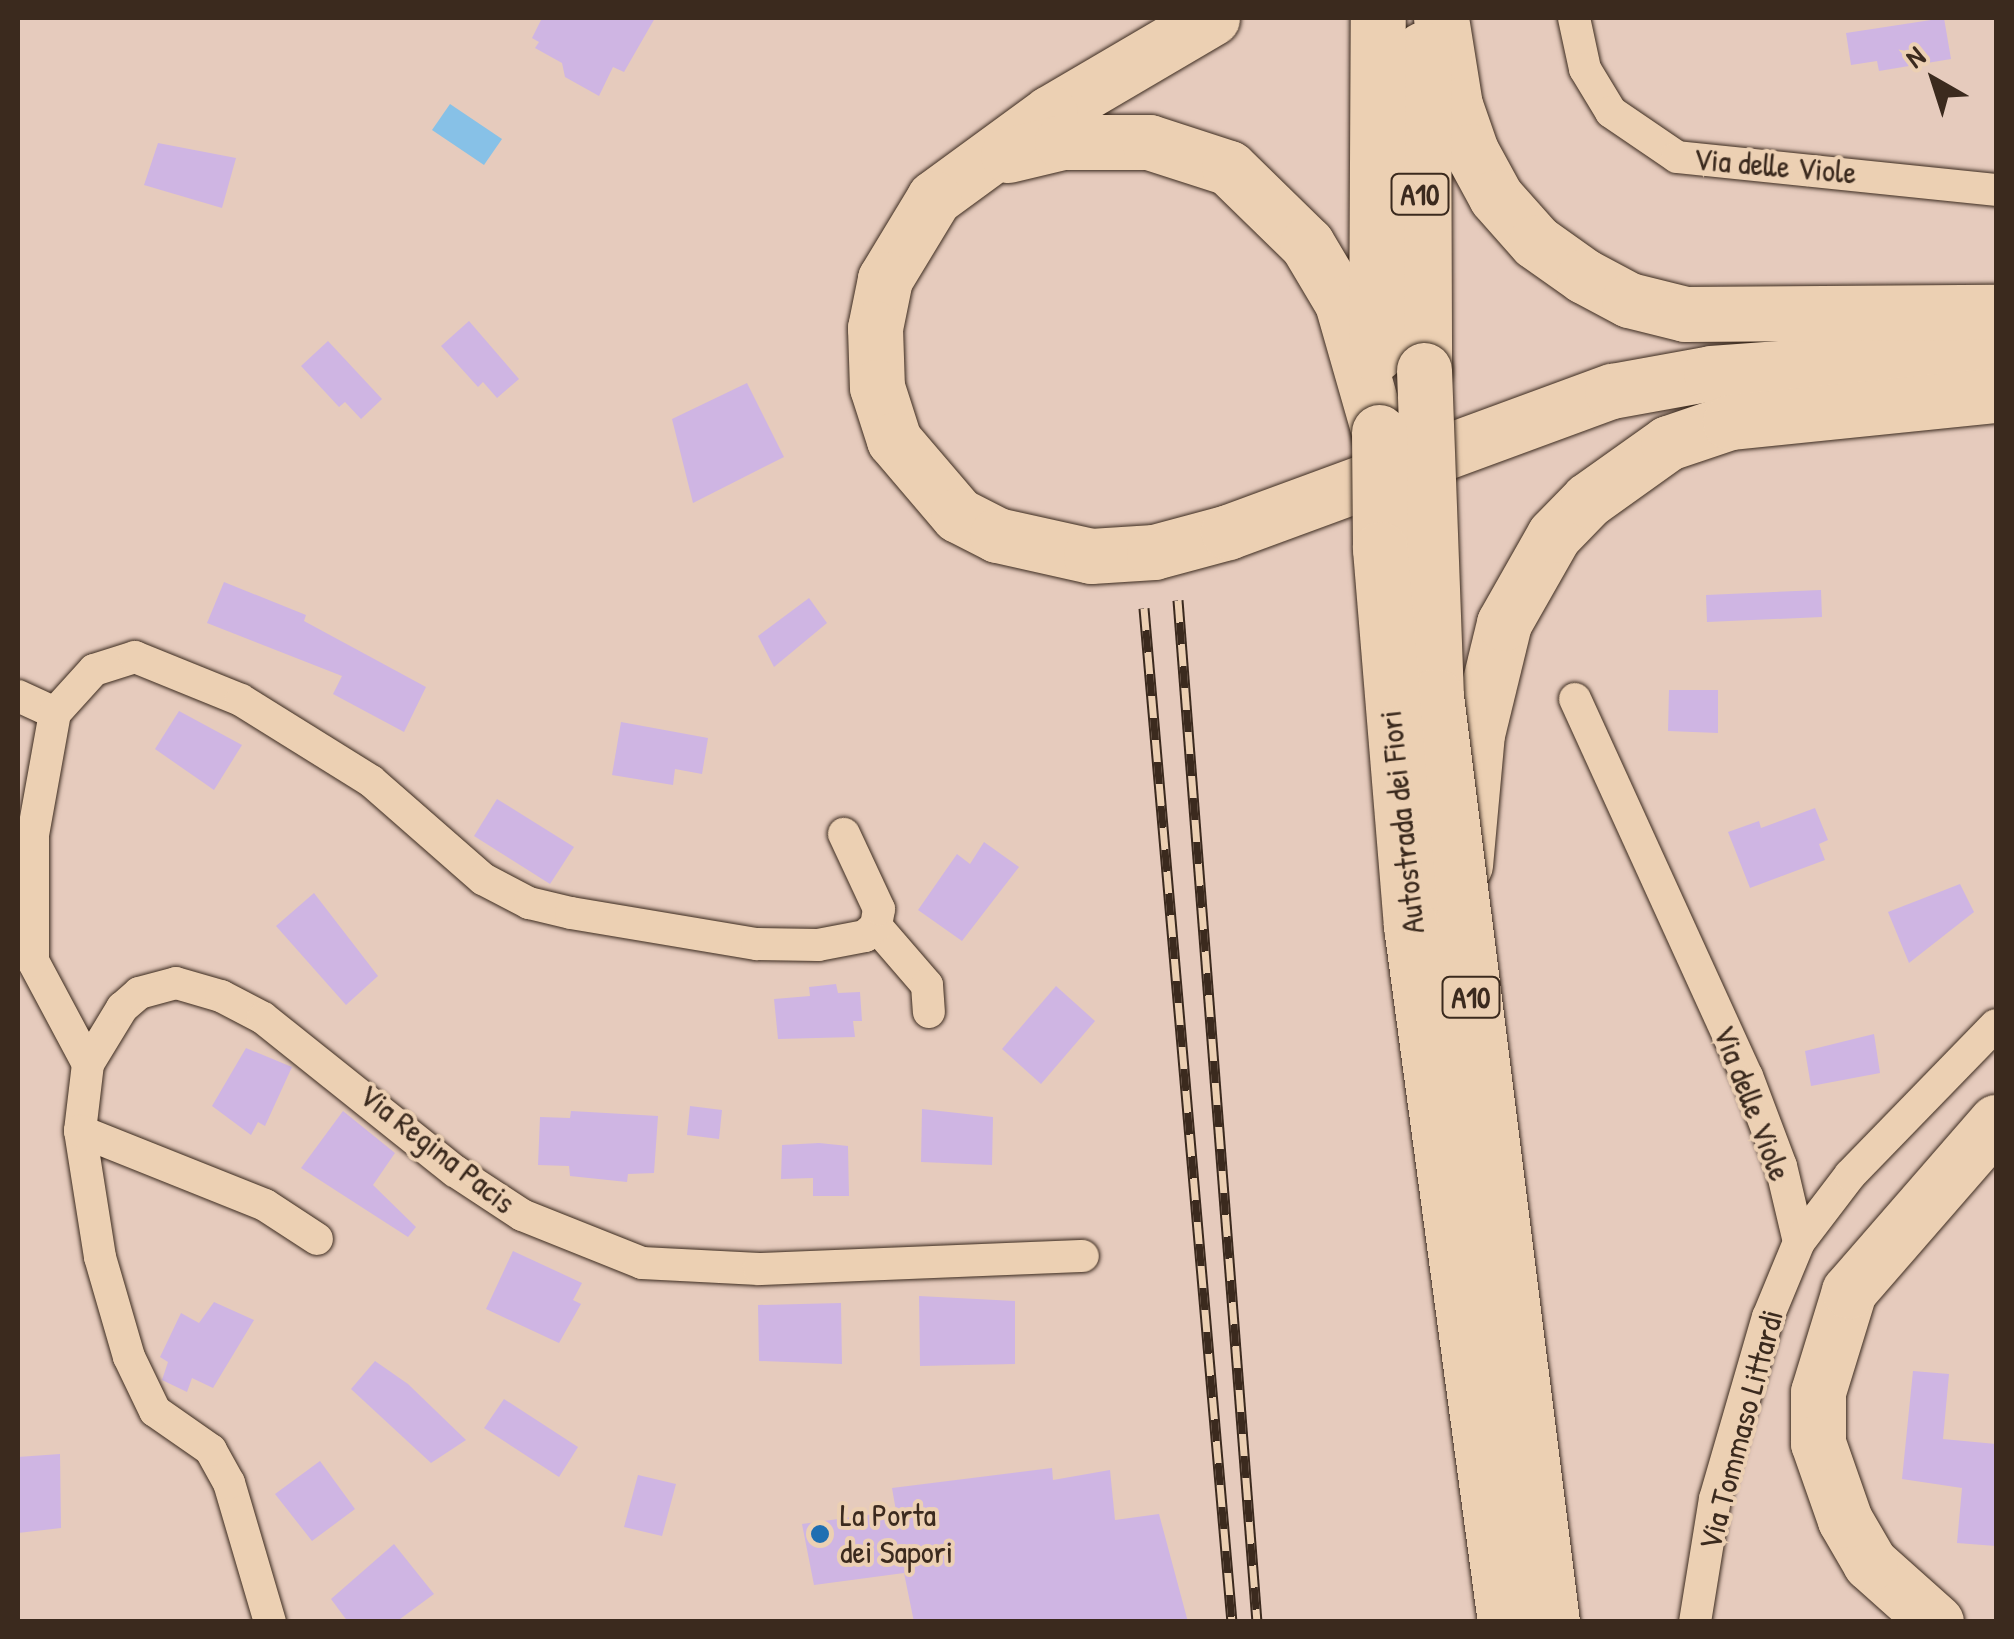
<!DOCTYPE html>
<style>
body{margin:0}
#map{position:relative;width:2014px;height:1639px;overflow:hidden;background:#e6cbbd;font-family:"Patrick Hand",sans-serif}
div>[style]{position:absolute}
.water>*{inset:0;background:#87c1e7}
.building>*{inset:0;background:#cfb5e3}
.roads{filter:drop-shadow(0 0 2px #3b2a1e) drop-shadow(0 0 2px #3b2a1e)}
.minor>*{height:32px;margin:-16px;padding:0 16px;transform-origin:16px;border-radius:16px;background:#ecd0b3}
.motorway>*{height:55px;margin:-27.5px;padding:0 27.5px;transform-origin:27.5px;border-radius:27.5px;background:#ecd0b3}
.rail>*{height:11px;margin-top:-5.5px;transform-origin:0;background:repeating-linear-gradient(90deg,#ecd0b3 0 22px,#3b2a1e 0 44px);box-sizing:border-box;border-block:2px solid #3b2a1e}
.bridges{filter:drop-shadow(0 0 2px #3b2a1e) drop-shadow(0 0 2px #3b2a1e)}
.motorway-bridge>*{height:55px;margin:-27.5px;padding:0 27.5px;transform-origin:27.5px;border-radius:27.5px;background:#ecd0b3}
.dots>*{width:28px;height:28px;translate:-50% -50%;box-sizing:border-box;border:5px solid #ecd0b3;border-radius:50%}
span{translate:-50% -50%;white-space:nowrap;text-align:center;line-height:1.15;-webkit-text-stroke:8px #ecd0b3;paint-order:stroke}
.shield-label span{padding:2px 8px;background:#ecd0b3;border:2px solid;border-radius:8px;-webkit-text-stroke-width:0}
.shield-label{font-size:30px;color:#3b2a1e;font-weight:700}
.street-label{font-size:32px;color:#3b2a1e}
.poi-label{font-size:32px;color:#3b2a1e}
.left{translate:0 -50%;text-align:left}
.frame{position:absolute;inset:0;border:20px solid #3b2a1e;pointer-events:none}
.north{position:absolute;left:1884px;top:30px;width:100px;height:100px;-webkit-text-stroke:8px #ecd0b3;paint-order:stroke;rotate:321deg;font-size:28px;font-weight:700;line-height:40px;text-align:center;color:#3b2a1e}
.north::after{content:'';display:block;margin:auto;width:35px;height:45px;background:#3b2a1e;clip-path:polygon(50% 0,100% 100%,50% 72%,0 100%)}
</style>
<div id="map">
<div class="water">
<div style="clip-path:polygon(450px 104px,502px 139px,484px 165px,432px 130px)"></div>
</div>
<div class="building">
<div style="clip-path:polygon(542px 18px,655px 18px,624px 72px,613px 67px,599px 96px,565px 77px,562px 63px,535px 48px,539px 42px,532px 38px)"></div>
<div style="clip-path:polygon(1944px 18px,1951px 59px,1879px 71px,1877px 61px,1851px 65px,1846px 33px)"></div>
<div style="clip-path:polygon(158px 143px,236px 158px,222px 208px,144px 185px)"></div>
<div style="clip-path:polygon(469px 321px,519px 379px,497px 398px,483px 382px,478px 387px,441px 346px)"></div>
<div style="clip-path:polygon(328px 341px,382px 399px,361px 419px,345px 402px,339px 407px,301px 366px)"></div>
<div style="clip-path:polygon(747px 383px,784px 457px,693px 503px,672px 419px)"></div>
<div style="clip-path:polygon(224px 582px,306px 615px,304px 621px,426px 687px,404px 732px,333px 694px,342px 676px,207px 623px)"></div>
<div style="clip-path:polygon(1821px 590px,1822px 617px,1707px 622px,1706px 595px)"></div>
<div style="clip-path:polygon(809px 598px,827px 623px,774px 667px,758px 636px)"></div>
<div style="clip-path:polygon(1669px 690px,1718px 690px,1718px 733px,1668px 731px)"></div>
<div style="clip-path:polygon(179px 711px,242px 745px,214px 790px,155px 749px)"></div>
<div style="clip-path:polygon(621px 722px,708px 738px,702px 774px,675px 769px,673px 785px,612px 775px)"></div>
<div style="clip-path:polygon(497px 799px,574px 847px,550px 884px,474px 836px)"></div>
<div style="clip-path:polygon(1815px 808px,1828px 840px,1819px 844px,1825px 860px,1750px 888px,1728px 832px,1759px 821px,1761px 828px)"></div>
<div style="clip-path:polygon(984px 842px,1019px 867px,962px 941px,918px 910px,957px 854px,970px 864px)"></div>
<div style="clip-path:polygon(1960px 884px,1974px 912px,1909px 963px,1888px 912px)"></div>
<div style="clip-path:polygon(314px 893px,378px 976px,346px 1005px,276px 926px)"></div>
<div style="clip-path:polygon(836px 984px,838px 993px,860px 992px,862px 1021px,853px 1021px,855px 1037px,778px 1039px,774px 999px,810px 996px,809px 987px)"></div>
<div style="clip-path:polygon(1056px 986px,1095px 1021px,1041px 1084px,1002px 1049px)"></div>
<div style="clip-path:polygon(1874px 1034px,1880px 1073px,1811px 1086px,1805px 1051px)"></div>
<div style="clip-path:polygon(246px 1048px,292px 1067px,265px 1126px,258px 1122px,251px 1135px,212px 1106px)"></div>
<div style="clip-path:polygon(690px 1106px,722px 1110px,719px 1139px,687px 1135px)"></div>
<div style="clip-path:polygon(922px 1109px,993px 1117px,992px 1165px,921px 1162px)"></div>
<div style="clip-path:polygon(343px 1111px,395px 1153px,373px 1185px,416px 1227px,408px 1237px,301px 1168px)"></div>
<div style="clip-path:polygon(571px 1111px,658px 1116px,654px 1173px,628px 1174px,627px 1182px,570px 1176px,569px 1166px,538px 1165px,540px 1117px,570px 1118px)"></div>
<div style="clip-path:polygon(819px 1143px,848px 1146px,849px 1196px,813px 1196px,813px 1178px,781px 1179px,782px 1145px)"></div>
<div style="clip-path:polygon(513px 1251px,582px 1283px,573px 1300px,581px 1304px,559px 1343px,486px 1309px)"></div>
<div style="clip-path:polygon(919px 1296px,1015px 1301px,1015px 1364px,920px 1366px)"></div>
<div style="clip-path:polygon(214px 1302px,254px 1320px,213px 1388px,192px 1378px,187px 1392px,162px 1380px,168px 1362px,160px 1357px,181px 1313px,199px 1323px)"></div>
<div style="clip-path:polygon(841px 1303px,842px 1364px,759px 1361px,758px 1305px)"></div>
<div style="clip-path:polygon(375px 1361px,408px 1384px,466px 1440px,431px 1463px,351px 1389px)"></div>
<div style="clip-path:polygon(1913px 1371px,1949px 1374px,1943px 1439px,1996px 1444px,1996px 1546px,1957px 1543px,1962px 1488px,1902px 1479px)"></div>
<div style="clip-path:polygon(504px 1399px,578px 1447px,559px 1477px,484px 1428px)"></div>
<div style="clip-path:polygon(60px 1454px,61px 1528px,18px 1533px,18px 1457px)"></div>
<div style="clip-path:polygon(320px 1461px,355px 1509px,312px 1541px,275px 1494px)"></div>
<div style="clip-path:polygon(1052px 1468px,1053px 1480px,1110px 1470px,1115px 1520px,1159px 1514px,1188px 1622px,914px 1622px,904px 1573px,814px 1585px,802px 1524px,896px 1511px,892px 1488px)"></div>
<div style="clip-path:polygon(638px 1475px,676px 1484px,662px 1536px,624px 1527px)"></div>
<div style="clip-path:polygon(394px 1544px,434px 1594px,396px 1622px,348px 1622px,331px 1599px)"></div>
</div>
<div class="roads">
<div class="minor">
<div style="left:1574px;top:18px;width:52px;rotate:77.8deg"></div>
<div style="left:1585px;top:69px;width:50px;rotate:58.8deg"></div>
<div style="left:1611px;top:112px;width:80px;rotate:34.3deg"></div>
<div style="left:1677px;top:157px;width:321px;rotate:5.9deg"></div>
<div style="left:18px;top:696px;width:41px;rotate:24.7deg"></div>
<div style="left:1575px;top:699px;width:414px;rotate:65.5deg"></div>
<div style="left:1747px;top:1076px;width:96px;rotate:69.3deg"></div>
<div style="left:1781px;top:1166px;width:78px;rotate:76.7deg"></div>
<div style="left:876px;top:926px;width:78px;rotate:49.2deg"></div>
<div style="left:927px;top:985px;width:27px;rotate:86deg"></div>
<div style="left:88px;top:1064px;width:66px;rotate:-58.7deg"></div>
<div style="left:122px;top:1008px;width:23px;rotate:-41deg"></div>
<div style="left:139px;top:993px;width:38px;rotate:-15deg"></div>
<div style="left:176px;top:983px;width:47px;rotate:16.1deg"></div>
<div style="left:221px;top:996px;width:47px;rotate:27.6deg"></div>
<div style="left:263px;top:1018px;width:246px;rotate:38.6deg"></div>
<div style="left:455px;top:1171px;width:80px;rotate:33.3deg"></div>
<div style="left:522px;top:1215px;width:129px;rotate:21.8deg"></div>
<div style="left:642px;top:1263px;width:117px;rotate:2.9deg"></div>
<div style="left:759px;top:1269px;width:324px;rotate:-2.3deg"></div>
<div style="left:80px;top:1131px;width:67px;rotate:-83.2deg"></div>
<div style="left:88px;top:1064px;width:117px;rotate:-118.1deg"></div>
<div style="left:33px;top:961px;width:126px;rotate:-90deg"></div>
<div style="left:33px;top:835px;width:124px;rotate:-79.8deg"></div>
<div style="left:55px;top:713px;width:58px;rotate:-47.8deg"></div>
<div style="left:94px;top:670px;width:43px;rotate:-17.6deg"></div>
<div style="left:135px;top:657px;width:114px;rotate:22.1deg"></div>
<div style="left:241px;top:700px;width:153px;rotate:31.9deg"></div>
<div style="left:371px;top:781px;width:149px;rotate:41.2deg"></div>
<div style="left:483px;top:879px;width:52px;rotate:27.6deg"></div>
<div style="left:529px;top:903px;width:43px;rotate:13.4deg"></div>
<div style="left:571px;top:913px;width:189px;rotate:9.5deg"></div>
<div style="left:757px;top:944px;width:61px;rotate:0.9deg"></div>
<div style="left:818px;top:945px;width:48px;rotate:-10.8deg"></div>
<div style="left:865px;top:936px;width:15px;rotate:-42deg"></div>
<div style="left:876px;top:926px;width:17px;rotate:-80deg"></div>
<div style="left:879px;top:909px;width:83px;rotate:-115deg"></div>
<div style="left:270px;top:1622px;width:145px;rotate:-106.4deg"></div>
<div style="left:229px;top:1483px;width:38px;rotate:-119deg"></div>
<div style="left:211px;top:1450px;width:68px;rotate:-145.1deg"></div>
<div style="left:155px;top:1411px;width:60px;rotate:-115.7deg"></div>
<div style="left:129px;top:1357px;width:104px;rotate:-106.2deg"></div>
<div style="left:100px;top:1257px;width:128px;rotate:-99deg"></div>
<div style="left:80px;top:1131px;width:199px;rotate:21.8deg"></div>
<div style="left:265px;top:1205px;width:62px;rotate:33.2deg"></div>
<div style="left:1695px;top:1622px;width:125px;rotate:-80.8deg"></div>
<div style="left:1715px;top:1499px;width:190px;rotate:-73.8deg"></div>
<div style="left:1768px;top:1317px;width:81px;rotate:-67.5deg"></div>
<div style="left:1799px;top:1242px;width:84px;rotate:-52.7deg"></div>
<div style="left:1850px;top:1175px;width:209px;rotate:-45.8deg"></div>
</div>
<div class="motorway">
<div style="left:1212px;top:18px;width:188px;rotate:149.6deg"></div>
<div style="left:1050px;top:113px;width:144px;rotate:143.8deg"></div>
<div style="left:934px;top:198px;width:95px;rotate:121.2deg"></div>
<div style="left:885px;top:279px;width:50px;rotate:101.5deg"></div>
<div style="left:875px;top:328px;width:59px;rotate:88.1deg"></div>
<div style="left:877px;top:387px;width:56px;rotate:72.2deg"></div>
<div style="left:894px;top:440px;width:99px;rotate:49.5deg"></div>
<div style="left:958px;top:515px;width:44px;rotate:27.1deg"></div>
<div style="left:997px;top:535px;width:96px;rotate:12.6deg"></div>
<div style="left:1091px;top:556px;width:63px;rotate:-3.6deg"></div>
<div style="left:1154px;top:552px;width:77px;rotate:-15.1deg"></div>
<div style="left:1228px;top:532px;width:409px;rotate:-20.2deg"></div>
<div style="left:1612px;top:391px;width:101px;rotate:-10.3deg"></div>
<div style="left:1711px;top:373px;width:286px;rotate:-4.2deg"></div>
<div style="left:1441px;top:18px;width:88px;rotate:80.9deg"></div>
<div style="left:1455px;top:105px;width:49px;rotate:70.8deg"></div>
<div style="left:1471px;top:151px;width:52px;rotate:61.5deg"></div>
<div style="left:1496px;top:197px;width:60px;rotate:48.4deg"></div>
<div style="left:1536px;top:242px;width:59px;rotate:35.3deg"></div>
<div style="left:1584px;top:276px;width:51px;rotate:28.1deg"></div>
<div style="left:1629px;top:300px;width:58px;rotate:14deg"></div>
<div style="left:1685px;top:314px;width:311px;rotate:-0.4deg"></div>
<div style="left:1423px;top:49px;width:321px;rotate:89.8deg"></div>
<div style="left:1008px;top:155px;width:56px;rotate:-13.5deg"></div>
<div style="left:1062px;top:142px;width:87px"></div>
<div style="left:1149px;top:142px;width:84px;rotate:18deg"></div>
<div style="left:1229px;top:168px;width:109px;rotate:44.3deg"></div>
<div style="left:1307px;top:244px;width:69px;rotate:59.3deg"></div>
<div style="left:1342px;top:303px;width:134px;rotate:74deg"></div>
<div style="left:1376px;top:354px;width:336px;rotate:-89.7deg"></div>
<div style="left:1465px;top:865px;width:132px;rotate:-84.8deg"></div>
<div style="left:1477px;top:734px;width:114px;rotate:-76.3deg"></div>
<div style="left:1504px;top:623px;width:101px;rotate:-60.4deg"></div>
<div style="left:1554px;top:535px;width:49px;rotate:-45.8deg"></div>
<div style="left:1588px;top:500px;width:98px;rotate:-35.5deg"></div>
<div style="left:1668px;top:443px;width:65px;rotate:-18.7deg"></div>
<div style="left:1730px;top:422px;width:267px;rotate:-5.8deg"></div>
<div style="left:1936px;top:1622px;width:89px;rotate:-138.2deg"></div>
<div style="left:1870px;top:1563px;width:50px;rotate:-120.2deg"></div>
<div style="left:1845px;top:1520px;width:82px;rotate:-109.3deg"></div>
<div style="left:1818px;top:1443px;width:51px;rotate:-90deg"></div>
<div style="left:1818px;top:1392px;width:106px;rotate:-72.9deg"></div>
<div style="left:1849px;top:1291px;width:224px;rotate:-49deg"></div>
</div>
</div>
<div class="rail">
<div style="left:1178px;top:600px;width:1025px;rotate:85.58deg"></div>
<div style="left:1144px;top:608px;width:1018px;rotate:85.04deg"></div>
</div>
<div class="bridges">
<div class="motorway-bridge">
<div style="left:1424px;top:370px;width:326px;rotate:87.9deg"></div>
<div style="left:1436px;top:696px;width:933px;rotate:82.86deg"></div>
<div style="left:1379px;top:432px;width:117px;rotate:89.5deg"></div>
<div style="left:1380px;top:549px;width:378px;rotate:85.3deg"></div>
<div style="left:1411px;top:926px;width:702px;rotate:82.31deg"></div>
</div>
</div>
<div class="dots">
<div style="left:820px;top:1534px;background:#1f6fb2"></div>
</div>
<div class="shield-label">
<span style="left:1420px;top:194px">A10</span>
<span style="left:1471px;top:997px">A10</span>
</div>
<div class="street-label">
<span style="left:1775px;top:166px;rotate:5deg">Via delle Viole</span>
<span style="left:1402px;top:822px;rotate:-96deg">Autostrada dei Fiori</span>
<span style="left:1752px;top:1103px;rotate:69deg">Via delle Viole</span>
<span style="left:437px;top:1149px;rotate:38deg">Via Regina Pacis</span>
<span style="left:1741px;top:1430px;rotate:-75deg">Via Tommaso Littardi</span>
</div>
<div class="poi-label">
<span class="left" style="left:840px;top:1534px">La Porta<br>dei Sapori</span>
</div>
<div class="frame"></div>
<div class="north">N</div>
</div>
